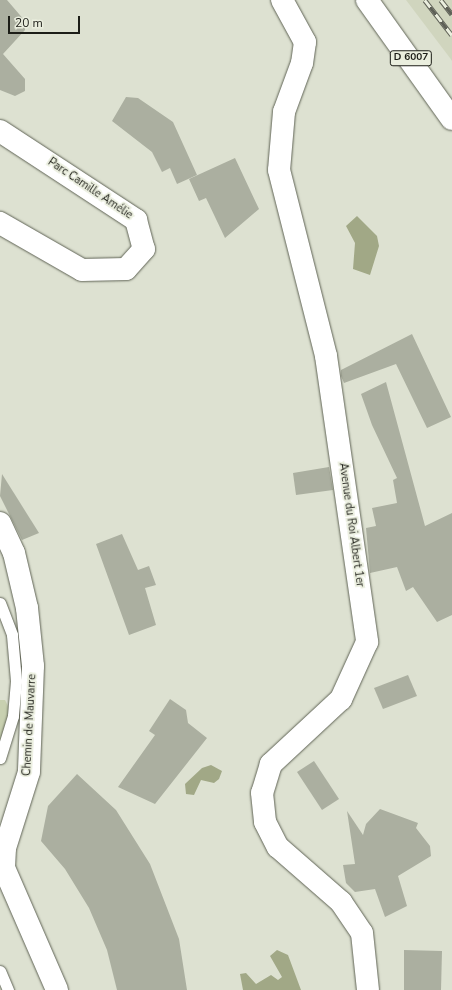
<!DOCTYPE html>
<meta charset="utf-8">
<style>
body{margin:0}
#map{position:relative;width:452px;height:990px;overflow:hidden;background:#dde1d1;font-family:"Nunito Sans",sans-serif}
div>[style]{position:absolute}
.built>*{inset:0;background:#d0d5be}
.green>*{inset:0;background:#c8d0b0}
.water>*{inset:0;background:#a1a886}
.building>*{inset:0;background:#abafa0}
.roads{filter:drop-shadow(0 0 1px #606456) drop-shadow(0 0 1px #606456)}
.lane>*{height:11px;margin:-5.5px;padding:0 5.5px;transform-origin:5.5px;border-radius:5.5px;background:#fff}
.street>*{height:22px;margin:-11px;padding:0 11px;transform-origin:11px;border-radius:11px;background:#fff}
.primary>*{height:22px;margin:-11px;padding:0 11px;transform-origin:11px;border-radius:11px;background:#fff}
.rail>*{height:4.5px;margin-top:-2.25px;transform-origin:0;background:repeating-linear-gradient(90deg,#eaeede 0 9px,#5e6057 0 18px);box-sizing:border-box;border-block:1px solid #5e6057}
span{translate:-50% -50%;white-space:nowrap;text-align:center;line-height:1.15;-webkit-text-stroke:3.5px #eaeede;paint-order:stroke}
.shield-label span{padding:1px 3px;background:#eaeede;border:1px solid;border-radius:3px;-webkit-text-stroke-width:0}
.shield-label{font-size:10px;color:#1c1d17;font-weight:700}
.street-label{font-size:11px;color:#1c1d17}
.scale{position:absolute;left:8px;top:16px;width:72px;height:18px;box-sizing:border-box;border:2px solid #1c1d17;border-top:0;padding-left:5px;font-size:12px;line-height:14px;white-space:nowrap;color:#1c1d17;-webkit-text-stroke:3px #eaeede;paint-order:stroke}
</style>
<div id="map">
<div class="built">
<div style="clip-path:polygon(406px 0,452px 0,452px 61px,450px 58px)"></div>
</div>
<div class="green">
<div style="clip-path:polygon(0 700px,5px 700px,13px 716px,0 758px)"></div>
</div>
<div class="water">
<div style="clip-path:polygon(357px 216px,377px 236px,379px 246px,370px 275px,353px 269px,355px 243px,346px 226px)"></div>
<div style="clip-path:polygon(211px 765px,222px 771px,219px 779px,214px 783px,201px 780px,194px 795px,186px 794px,185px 784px,202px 768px)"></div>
<div style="clip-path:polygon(277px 950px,288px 955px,301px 990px,243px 990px,240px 974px,246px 973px,256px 984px,271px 975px,278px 980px,282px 977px,270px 956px)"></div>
</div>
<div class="building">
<div style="clip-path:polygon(0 0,7px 0,25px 21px,25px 30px,3px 54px,25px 79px,25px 91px,15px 96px,0 90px)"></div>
<div style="clip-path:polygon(126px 97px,138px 98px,173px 122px,197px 175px,177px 184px,170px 168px,162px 172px,152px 152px,112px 121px)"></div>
<div style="clip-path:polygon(235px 158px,259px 209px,225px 238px,206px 198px,199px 201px,189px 179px)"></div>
<div style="clip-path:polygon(412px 334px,451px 417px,427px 428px,396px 364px,344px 383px,341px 376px,341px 370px)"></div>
<div style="clip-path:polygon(386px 382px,425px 526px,452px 513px,452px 615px,437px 622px,413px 587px,406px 591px,397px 567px,370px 573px,366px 528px,376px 526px,372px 508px,397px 503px,393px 480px,397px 478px,372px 425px,361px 394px)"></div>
<div style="clip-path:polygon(329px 467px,333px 490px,296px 495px,293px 473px)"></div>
<div style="clip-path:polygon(2px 474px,39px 533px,22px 540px,0 496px)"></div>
<div style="clip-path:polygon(122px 534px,138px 570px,149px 566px,156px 585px,145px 588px,156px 625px,129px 635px,96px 544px)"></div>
<div style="clip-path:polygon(408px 675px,417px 696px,383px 709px,374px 688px)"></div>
<div style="clip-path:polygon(170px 699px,186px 710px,188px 723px,207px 738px,155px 804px,118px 787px,155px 735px,149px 731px)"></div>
<div style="clip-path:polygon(314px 761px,339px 799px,322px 810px,297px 772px)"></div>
<div style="clip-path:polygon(77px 774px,116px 810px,150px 864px,179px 939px,187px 990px,117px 990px,107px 950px,89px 908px,65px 869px,41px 841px,48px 806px)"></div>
<div style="clip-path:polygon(380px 809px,418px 823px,416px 828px,430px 846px,431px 856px,398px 876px,407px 906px,385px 917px,375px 889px,355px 892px,346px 883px,343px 865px,355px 864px,347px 811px,363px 835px,366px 824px)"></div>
<div style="clip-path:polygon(404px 950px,442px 951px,441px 990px,404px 990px)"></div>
</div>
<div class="roads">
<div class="lane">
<div style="left:0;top:603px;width:34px;rotate:69deg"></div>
<div style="left:12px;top:635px;width:46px;rotate:85deg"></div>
<div style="left:16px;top:681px;width:35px;rotate:95deg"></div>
<div style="left:13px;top:716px;width:44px;rotate:107.2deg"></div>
<div style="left:0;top:971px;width:21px;rotate:67deg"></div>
</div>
<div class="street">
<div style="left:282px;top:0;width:48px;rotate:61.3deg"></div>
<div style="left:305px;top:42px;width:21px;rotate:98deg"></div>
<div style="left:302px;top:63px;width:52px;rotate:110.2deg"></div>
<div style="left:284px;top:112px;width:58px;rotate:94.9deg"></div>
<div style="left:279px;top:170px;width:192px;rotate:75.8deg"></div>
<div style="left:326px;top:356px;width:289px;rotate:81.8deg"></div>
<div style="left:367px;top:642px;width:63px;rotate:114.5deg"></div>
<div style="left:341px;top:699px;width:96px;rotate:137.1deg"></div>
<div style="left:271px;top:764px;width:30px;rotate:107deg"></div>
<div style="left:262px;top:793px;width:29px;rotate:84deg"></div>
<div style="left:265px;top:822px;width:28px;rotate:63deg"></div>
<div style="left:278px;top:847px;width:84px;rotate:41.1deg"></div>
<div style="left:341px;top:902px;width:37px;rotate:56deg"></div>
<div style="left:362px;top:933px;width:57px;rotate:84deg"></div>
<div style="left:0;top:131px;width:163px;rotate:33.2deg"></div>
<div style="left:136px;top:220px;width:30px;rotate:75deg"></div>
<div style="left:144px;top:249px;width:27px;rotate:132deg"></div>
<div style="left:126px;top:269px;width:44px;rotate:178.7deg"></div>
<div style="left:82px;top:270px;width:95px;rotate:-150.2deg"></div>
<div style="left:0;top:523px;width:33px;rotate:65deg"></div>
<div style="left:14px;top:553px;width:57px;rotate:76.7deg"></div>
<div style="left:27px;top:608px;width:58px;rotate:84.1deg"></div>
<div style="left:33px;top:666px;width:106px;rotate:92.2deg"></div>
<div style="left:29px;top:772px;width:80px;rotate:107.5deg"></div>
<div style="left:5px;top:848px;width:20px;rotate:93deg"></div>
<div style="left:4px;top:868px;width:133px;rotate:66.5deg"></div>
</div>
<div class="primary">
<div style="left:367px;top:0;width:146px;rotate:54.5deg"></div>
</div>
</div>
<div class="rail">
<div style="left:425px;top:0;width:44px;rotate:52.4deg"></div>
<div style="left:441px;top:0;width:18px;rotate:52deg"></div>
</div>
<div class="shield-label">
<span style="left:411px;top:58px">D 6007</span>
</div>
<div class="street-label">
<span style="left:90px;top:189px;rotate:34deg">Parc Camille Amélie</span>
<span style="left:351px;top:525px;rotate:82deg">Avenue du Roi Albert 1er</span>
<span style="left:30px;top:725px;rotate:-87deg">Chemin de Mauvarre</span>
</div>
<div class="scale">20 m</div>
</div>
